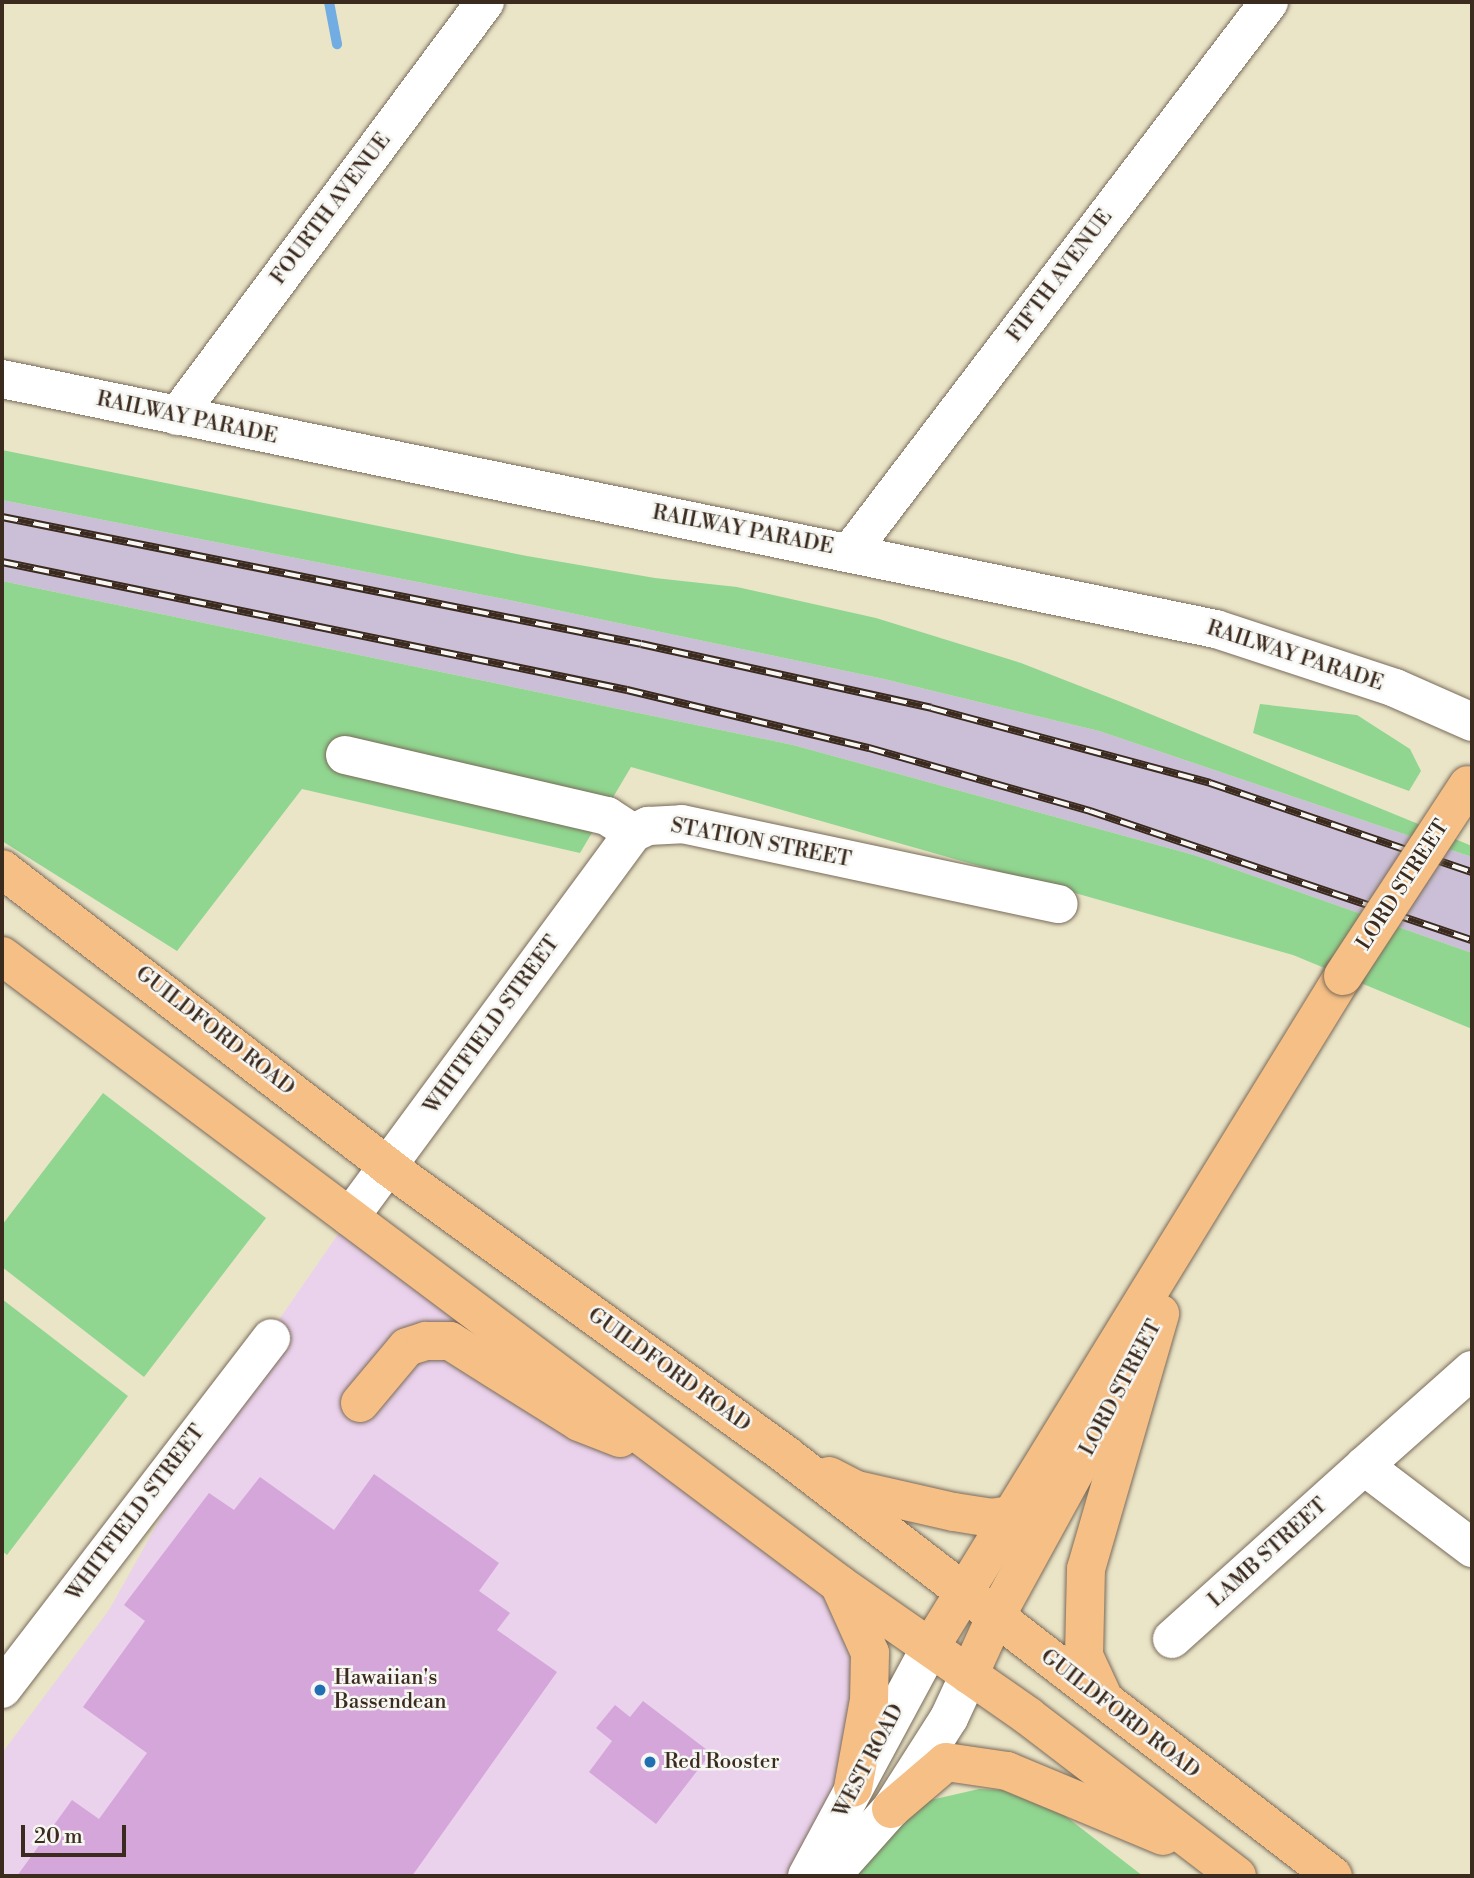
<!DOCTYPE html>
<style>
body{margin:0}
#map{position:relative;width:1474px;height:1878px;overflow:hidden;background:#ebe5c8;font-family:"Libre Bodoni",serif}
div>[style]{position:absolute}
.built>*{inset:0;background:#ead1ec}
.industrial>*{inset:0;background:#cabfd6}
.green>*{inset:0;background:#90d690}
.stream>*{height:10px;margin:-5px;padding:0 5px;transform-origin:5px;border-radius:5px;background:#71ace2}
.building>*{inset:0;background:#d5a6d9}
.roads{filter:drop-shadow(0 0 2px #796b5a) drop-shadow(0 0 2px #796b5a)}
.minor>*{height:38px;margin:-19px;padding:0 19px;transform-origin:19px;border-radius:19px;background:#fff}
.tertiary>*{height:38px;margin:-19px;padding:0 19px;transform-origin:19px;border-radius:19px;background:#fff}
.primary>*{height:38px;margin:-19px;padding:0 19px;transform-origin:19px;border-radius:19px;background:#f5bf86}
.trunk>*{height:38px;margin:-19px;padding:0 19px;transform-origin:19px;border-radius:19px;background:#f5bf86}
.rail>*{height:8px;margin-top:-4px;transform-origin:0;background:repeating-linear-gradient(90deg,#f6f6f2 0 16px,#3b2a1e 0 32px);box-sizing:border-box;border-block:2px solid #3b2a1e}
.bridges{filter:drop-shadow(0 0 2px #796b5a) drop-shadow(0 0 2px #796b5a)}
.primary-bridge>*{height:38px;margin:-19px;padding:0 19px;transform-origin:19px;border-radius:19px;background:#f5bf86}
.dots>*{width:19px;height:19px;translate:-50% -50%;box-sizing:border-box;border:4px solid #f6f6f2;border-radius:50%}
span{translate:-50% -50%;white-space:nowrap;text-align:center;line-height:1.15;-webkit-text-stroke:5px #f6f6f2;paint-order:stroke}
.street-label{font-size:21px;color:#3b2a1e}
.poi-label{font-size:21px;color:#3b2a1e}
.left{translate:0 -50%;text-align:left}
.frame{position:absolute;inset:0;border:4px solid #3b2a1e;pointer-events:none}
.scale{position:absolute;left:21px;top:1825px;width:105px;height:32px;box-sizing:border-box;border:4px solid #3b2a1e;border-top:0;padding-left:9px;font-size:21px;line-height:24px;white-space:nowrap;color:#3b2a1e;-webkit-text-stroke:5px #f6f6f2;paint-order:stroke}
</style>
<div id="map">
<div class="built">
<div style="clip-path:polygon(350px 1217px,839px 1584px,869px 1700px,807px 1876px,2px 1876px,2px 1753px,109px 1610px,242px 1373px)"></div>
</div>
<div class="industrial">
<div style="clip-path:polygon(2px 500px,509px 600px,884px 679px,1099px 731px,1472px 857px,1472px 953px,1194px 855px,793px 745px,2px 581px)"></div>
</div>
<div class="green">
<div style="clip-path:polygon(2px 450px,527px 556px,655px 578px,737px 587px,876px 618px,1021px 663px,1121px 702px,1472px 846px,1472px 857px,1099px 731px,884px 679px,509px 600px,2px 500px)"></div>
<div style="clip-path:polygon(2px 581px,793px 745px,1194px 855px,1472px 953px,1472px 1029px,1293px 955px,631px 767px,580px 853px,302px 789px,177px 951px,2px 841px)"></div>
<div style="clip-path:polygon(1260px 704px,1357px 715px,1410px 749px,1421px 771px,1409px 791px,1253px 733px)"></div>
<div style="clip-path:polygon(103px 1093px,266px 1218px,144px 1377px,2px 1267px,2px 1225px)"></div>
<div style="clip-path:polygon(2px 1299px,128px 1396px,7px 1555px,2px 1551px)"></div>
<div style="clip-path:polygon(979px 1789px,1002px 1790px,1064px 1815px,1143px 1876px,831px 1876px,891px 1809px)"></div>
</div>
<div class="stream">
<div style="left:329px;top:2px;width:43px;rotate:79.2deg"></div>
</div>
<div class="building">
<div style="clip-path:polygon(374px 1474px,499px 1563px,479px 1591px,510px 1613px,497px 1630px,557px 1672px,412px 1876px,17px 1876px,72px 1800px,99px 1819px,147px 1753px,83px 1707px,145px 1621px,124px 1605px,209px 1493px,234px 1510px,260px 1477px,334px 1530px)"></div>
<div style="clip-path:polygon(643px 1701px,711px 1753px,656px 1824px,589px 1772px,612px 1741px,596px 1728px,615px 1705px,630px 1717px)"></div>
</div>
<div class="roads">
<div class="minor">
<div style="left:177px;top:416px;width:516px;rotate:-53.35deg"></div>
<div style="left:851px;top:551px;width:690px;rotate:-52.71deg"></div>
<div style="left:345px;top:755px;width:269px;rotate:13.1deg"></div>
<div style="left:607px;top:816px;width:31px;rotate:33deg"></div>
<div style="left:350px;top:1217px;width:477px;rotate:-53.6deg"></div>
<div style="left:633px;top:833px;width:17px;rotate:-25deg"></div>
<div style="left:648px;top:826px;width:34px;rotate:-3deg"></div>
<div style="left:682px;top:824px;width:385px;rotate:12deg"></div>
<div style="left:1472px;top:1370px;width:144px;rotate:138.4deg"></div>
<div style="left:1364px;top:1466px;width:136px;rotate:37.2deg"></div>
<div style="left:1172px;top:1639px;width:258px;rotate:-42deg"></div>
<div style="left:2px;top:1689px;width:442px;rotate:-52.5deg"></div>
</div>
<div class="tertiary">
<div style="left:2px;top:379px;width:1239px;rotate:11.64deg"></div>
<div style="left:1216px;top:629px;width:188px;rotate:18.2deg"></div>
<div style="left:1395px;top:688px;width:84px;rotate:23.8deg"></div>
<div style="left:807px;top:1876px;width:261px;rotate:-61.7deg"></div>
<div style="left:831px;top:1876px;width:90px;rotate:-48.2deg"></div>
<div style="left:891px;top:1809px;width:108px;rotate:-57.5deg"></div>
<div style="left:949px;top:1718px;width:47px;rotate:-65.1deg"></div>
</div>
<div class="primary">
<div style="left:931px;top:1646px;width:787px;rotate:-58.41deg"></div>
<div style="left:969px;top:1675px;width:63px;rotate:-65.5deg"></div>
<div style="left:995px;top:1618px;width:298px;rotate:-61.3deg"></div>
</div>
<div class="trunk">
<div style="left:2px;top:869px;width:486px;rotate:37.6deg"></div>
<div style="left:387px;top:1166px;width:493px;rotate:35.9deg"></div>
<div style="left:786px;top:1455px;width:690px;rotate:37.58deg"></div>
<div style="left:2px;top:956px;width:1046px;rotate:36.88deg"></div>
<div style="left:839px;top:1584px;width:231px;rotate:34.9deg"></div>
<div style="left:1028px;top:1716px;width:263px;rotate:37.4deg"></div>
<div style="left:360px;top:1403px;width:73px;rotate:-50deg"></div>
<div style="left:407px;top:1347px;width:20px;rotate:-18deg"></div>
<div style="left:426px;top:1341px;width:24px"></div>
<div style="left:450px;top:1341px;width:152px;rotate:32.1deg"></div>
<div style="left:579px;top:1422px;width:44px;rotate:21.3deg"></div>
<div style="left:829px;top:1476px;width:31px;rotate:27deg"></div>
<div style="left:857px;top:1490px;width:99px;rotate:12.8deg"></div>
<div style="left:954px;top:1512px;width:36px;rotate:9deg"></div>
<div style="left:990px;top:1518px;width:22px;rotate:-8deg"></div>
<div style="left:839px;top:1584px;width:76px;rotate:65.8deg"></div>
<div style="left:870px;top:1653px;width:47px;rotate:91.2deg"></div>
<div style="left:869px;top:1700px;width:89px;rotate:100.3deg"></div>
<div style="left:1104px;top:1699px;width:47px;rotate:-114.9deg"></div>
<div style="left:1084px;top:1656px;width:87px;rotate:-88.7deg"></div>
<div style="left:1086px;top:1569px;width:266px;rotate:-73.8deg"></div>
<div style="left:891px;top:1809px;width:72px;rotate:-40.5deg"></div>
<div style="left:946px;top:1762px;width:62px;rotate:8.4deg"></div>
<div style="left:1007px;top:1771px;width:169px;rotate:22.6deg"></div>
</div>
</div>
<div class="rail">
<div style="left:2px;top:517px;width:651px;rotate:11.24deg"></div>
<div style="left:641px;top:644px;width:297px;rotate:12.4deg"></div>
<div style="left:931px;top:708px;width:289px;rotate:15deg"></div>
<div style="left:1210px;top:783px;width:277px;rotate:18.8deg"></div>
<div style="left:2px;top:562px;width:638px;rotate:11.57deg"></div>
<div style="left:627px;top:690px;width:249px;rotate:13.5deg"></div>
<div style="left:869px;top:748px;width:230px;rotate:15.9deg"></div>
<div style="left:1090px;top:811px;width:403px;rotate:18.7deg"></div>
</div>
<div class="bridges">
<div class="primary-bridge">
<div style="left:1343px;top:976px;width:228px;rotate:-56.8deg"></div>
</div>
</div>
<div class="dots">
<div style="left:320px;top:1690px;background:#1f6fb2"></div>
<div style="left:650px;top:1762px;background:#1f6fb2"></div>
</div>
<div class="street-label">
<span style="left:331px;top:209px;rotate:-53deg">FOURTH AVENUE</span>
<span style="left:1060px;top:276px;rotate:-53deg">FIFTH AVENUE</span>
<span style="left:187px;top:418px;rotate:12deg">RAILWAY PARADE</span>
<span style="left:743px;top:530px;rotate:11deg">RAILWAY PARADE</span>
<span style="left:1295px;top:656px;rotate:18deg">RAILWAY PARADE</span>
<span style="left:761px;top:843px;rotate:11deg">STATION STREET</span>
<span style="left:1403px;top:885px;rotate:-57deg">LORD STREET</span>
<span style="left:492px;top:1025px;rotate:-54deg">WHITFIELD STREET</span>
<span style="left:215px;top:1031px;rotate:38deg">GUILDFORD ROAD</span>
<span style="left:669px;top:1370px;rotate:36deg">GUILDFORD ROAD</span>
<span style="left:1121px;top:1388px;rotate:-62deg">LORD STREET</span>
<span style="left:136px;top:1513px;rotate:-53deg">WHITFIELD STREET</span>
<span style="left:1268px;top:1553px;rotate:-42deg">LAMB STREET</span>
<span style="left:1120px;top:1714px;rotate:38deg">GUILDFORD ROAD</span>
<span style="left:869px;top:1761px;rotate:-62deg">WEST ROAD</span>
</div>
<div class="poi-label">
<span class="left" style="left:334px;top:1690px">Hawaiian's<br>Bassendean</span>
<span class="left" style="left:664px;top:1762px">Red Rooster</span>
</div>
<div class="frame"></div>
<div class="scale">20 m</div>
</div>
